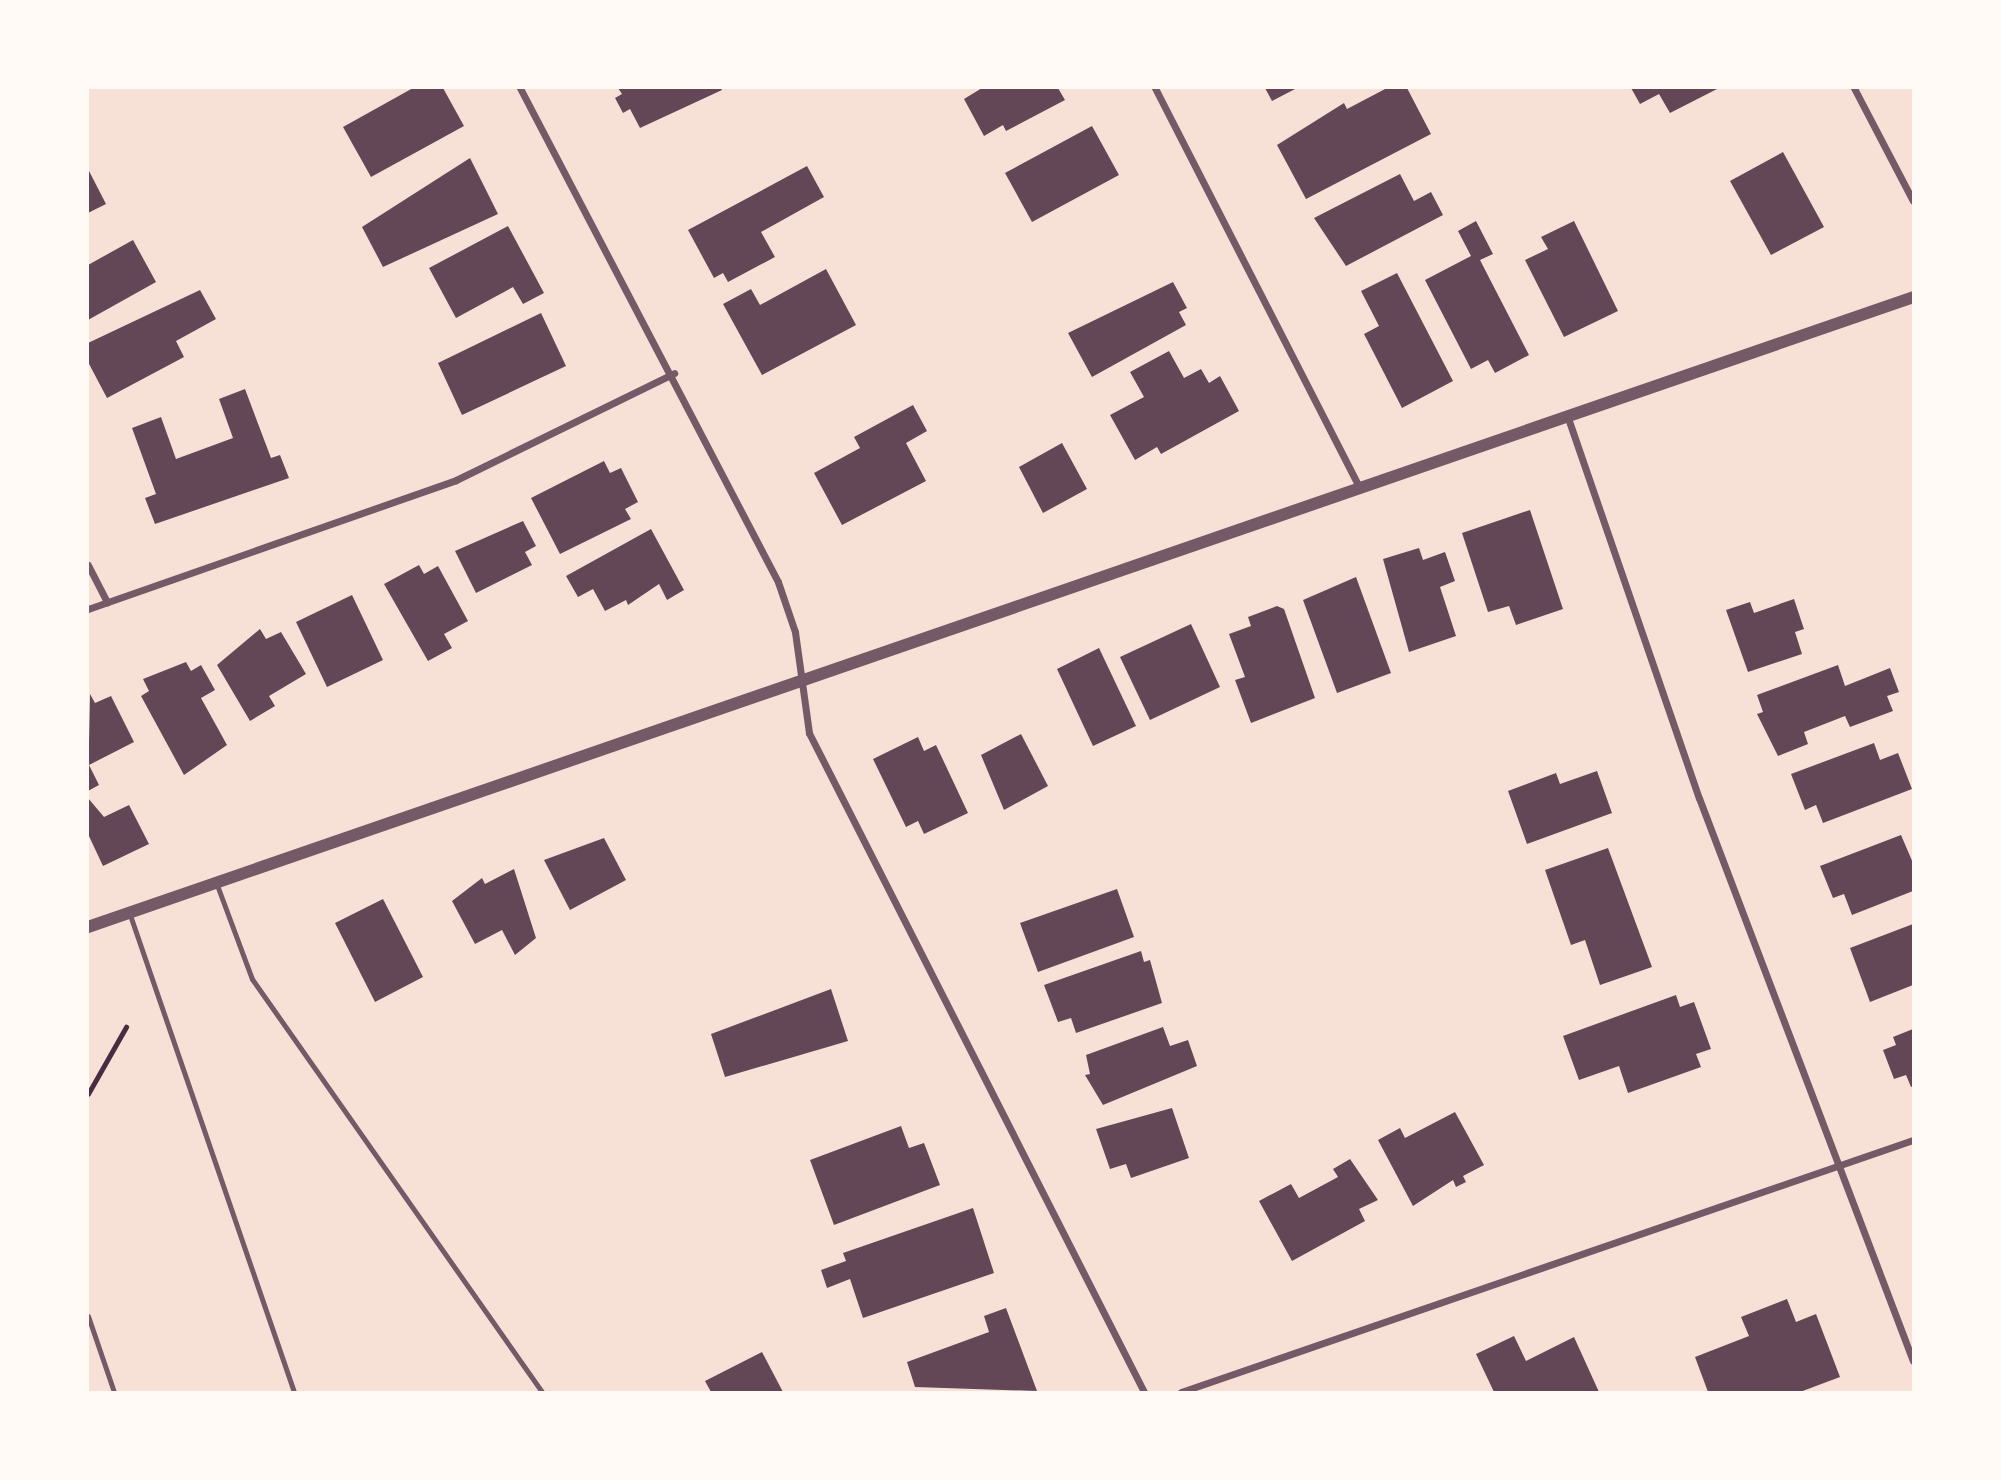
<!DOCTYPE html>
<style>
body{margin:0}
#map{position:relative;width:2001px;height:1480px;overflow:hidden;background:#f7e1d7;font-family:Raleway,sans-serif}
div>[style]{position:absolute}
.building>*{inset:0;background:#644757}
.path>*{height:4.5px;margin:-2.25px;padding:0 2.25px;transform-origin:2.25px;border-radius:2.25px;background:#4a2c40}
.service>*{height:5px;margin:-2.5px;padding:0 2.5px;transform-origin:2.5px;border-radius:2.5px;background:#755966}
.minor>*{height:7px;margin:-3.5px;padding:0 3.5px;transform-origin:3.5px;border-radius:3.5px;background:#755966}
.tertiary>*{height:12px;margin:-6px;padding:0 6px;transform-origin:6px;border-radius:6px;background:#755966}
span{translate:-50% -50%;white-space:nowrap;text-align:center;line-height:1.15;-webkit-text-stroke:5px #fffaf5;paint-order:stroke}
.frame{position:absolute;inset:0;border:89px solid #fffaf5;pointer-events:none}
</style>
<div id="map">
<div class="building">
<div style="clip-path:polygon(413px 88px,443px 88px,464px 126px,371px 177px,343px 127px)"></div>
<div style="clip-path:polygon(618px 88px,721px 88px,722px 90px,640px 128px,630px 109px,623px 113px,615px 98px,622px 94px)"></div>
<div style="clip-path:polygon(982px 88px,1058px 88px,1065px 100px,1006px 131px,1003px 125px,984px 136px,964px 99px)"></div>
<div style="clip-path:polygon(1265px 88px,1297px 88px,1272px 101px)"></div>
<div style="clip-path:polygon(1387px 88px,1407px 88px,1431px 134px,1306px 199px,1277px 145px,1344px 103px,1347px 109px)"></div>
<div style="clip-path:polygon(1631px 88px,1719px 88px,1670px 113px,1659px 94px,1640px 104px)"></div>
<div style="clip-path:polygon(1092px 126px,1119px 175px,1032px 222px,1005px 173px)"></div>
<div style="clip-path:polygon(1783px 152px,1824px 227px,1771px 255px,1730px 181px)"></div>
<div style="clip-path:polygon(470px 158px,498px 214px,383px 267px,362px 227px)"></div>
<div style="clip-path:polygon(807px 166px,824px 197px,761px 232px,775px 257px,728px 282px,723px 273px,714px 278px,688px 230px)"></div>
<div style="clip-path:polygon(88px 169px,106px 204px,88px 213px)"></div>
<div style="clip-path:polygon(1400px 174px,1414px 201px,1431px 192px,1443px 215px,1346px 266px,1314px 218px)"></div>
<div style="clip-path:polygon(1476px 221px,1493px 254px,1480px 260px,1529px 355px,1495px 373px,1488px 360px,1471px 369px,1425px 280px,1471px 256px,1458px 231px)"></div>
<div style="clip-path:polygon(1574px 221px,1618px 311px,1564px 337px,1525px 260px,1548px 249px,1541px 237px)"></div>
<div style="clip-path:polygon(508px 226px,544px 293px,523px 304px,513px 287px,456px 318px,429px 268px)"></div>
<div style="clip-path:polygon(133px 240px,156px 282px,88px 320px,88px 265px)"></div>
<div style="clip-path:polygon(826px 269px,856px 325px,762px 375px,723px 304px,751px 289px,760px 305px)"></div>
<div style="clip-path:polygon(1397px 273px,1453px 381px,1402px 408px,1364px 334px,1379px 326px,1361px 291px)"></div>
<div style="clip-path:polygon(1173px 282px,1187px 308px,1179px 312px,1186px 325px,1092px 377px,1068px 333px)"></div>
<div style="clip-path:polygon(200px 290px,216px 319px,176px 341px,184px 357px,107px 398px,88px 362px,88px 343px)"></div>
<div style="clip-path:polygon(541px 313px,566px 366px,462px 415px,438px 363px)"></div>
<div style="clip-path:polygon(1169px 351px,1184px 378px,1201px 369px,1209px 383px,1220px 376px,1239px 411px,1161px 454px,1157px 447px,1135px 460px,1110px 415px,1144px 397px,1130px 372px)"></div>
<div style="clip-path:polygon(245px 389px,271px 458px,280px 455px,289px 478px,155px 524px,145px 498px,156px 494px,132px 428px,161px 417px,176px 459px,233px 438px,219px 399px)"></div>
<div style="clip-path:polygon(913px 405px,927px 431px,906px 443px,926px 481px,842px 525px,814px 473px,860px 448px,854px 437px)"></div>
<div style="clip-path:polygon(1062px 443px,1087px 489px,1043px 513px,1019px 467px)"></div>
<div style="clip-path:polygon(604px 461px,610px 473px,621px 468px,638px 502px,625px 509px,631px 519px,560px 554px,531px 498px)"></div>
<div style="clip-path:polygon(1530px 510px,1563px 609px,1516px 625px,1509px 606px,1488px 612px,1462px 533px)"></div>
<div style="clip-path:polygon(523px 521px,536px 546px,525px 552px,532px 565px,476px 593px,455px 551px)"></div>
<div style="clip-path:polygon(651px 529px,684px 590px,667px 600px,659px 584px,628px 605px,626px 600px,605px 611px,593px 589px,578px 597px,566px 576px)"></div>
<div style="clip-path:polygon(1419px 548px,1423px 560px,1445px 552px,1455px 581px,1440px 587px,1456px 636px,1409px 652px,1383px 559px)"></div>
<div style="clip-path:polygon(419px 565px,424px 574px,438px 566px,468px 621px,444px 634px,452px 648px,428px 661px,384px 584px)"></div>
<div style="clip-path:polygon(1356px 577px,1391px 673px,1337px 693px,1303px 600px)"></div>
<div style="clip-path:polygon(352px 595px,383px 660px,327px 687px,296px 622px)"></div>
<div style="clip-path:polygon(1794px 599px,1804px 629px,1795px 632px,1802px 654px,1748px 672px,1726px 610px,1750px 602px,1754px 613px)"></div>
<div style="clip-path:polygon(1277px 606px,1284px 609px,1315px 698px,1251px 723px,1235px 680px,1245px 677px,1229px 634px,1251px 626px,1248px 617px)"></div>
<div style="clip-path:polygon(1191px 624px,1220px 687px,1150px 720px,1120px 657px)"></div>
<div style="clip-path:polygon(260px 629px,266px 639px,281px 632px,306px 674px,269px 696px,275px 706px,250px 721px,217px 665px)"></div>
<div style="clip-path:polygon(1099px 648px,1136px 726px,1093px 746px,1057px 669px)"></div>
<div style="clip-path:polygon(186px 662px,191px 671px,201px 665px,215px 690px,201px 698px,227px 745px,184px 775px,141px 696px,149px 691px,143px 679px)"></div>
<div style="clip-path:polygon(1838px 665px,1845px 686px,1890px 668px,1899px 692px,1887px 696px,1893px 711px,1850px 727px,1845px 716px,1804px 732px,1808px 744px,1778px 756px,1757px 714px,1763px 712px,1757px 695px)"></div>
<div style="clip-path:polygon(90px 694px,95px 703px,111px 696px,134px 742px,89px 765px,99px 785px,88px 791px)"></div>
<div style="clip-path:polygon(1021px 734px,1048px 786px,1004px 810px,981px 755px)"></div>
<div style="clip-path:polygon(918px 737px,924px 751px,936px 745px,968px 813px,924px 834px,918px 821px,906px 827px,873px 759px)"></div>
<div style="clip-path:polygon(1874px 743px,1880px 760px,1898px 753px,1912px 789px,1823px 823px,1816px 805px,1805px 810px,1791px 774px)"></div>
<div style="clip-path:polygon(1597px 771px,1612px 813px,1527px 844px,1508px 791px,1556px 773px,1560px 784px)"></div>
<div style="clip-path:polygon(88px 798px,104px 817px,129px 805px,149px 844px,103px 866px,88px 834px)"></div>
<div style="clip-path:polygon(1901px 835px,1913px 863px,1913px 891px,1852px 915px,1844px 894px,1833px 898px,1820px 866px)"></div>
<div style="clip-path:polygon(604px 838px,626px 880px,570px 910px,544px 860px)"></div>
<div style="clip-path:polygon(1608px 848px,1652px 967px,1600px 985px,1585px 940px,1571px 945px,1545px 870px)"></div>
<div style="clip-path:polygon(514px 869px,536px 938px,515px 955px,502px 930px,475px 944px,452px 901px,482px 878px,485px 884px)"></div>
<div style="clip-path:polygon(1117px 889px,1134px 937px,1038px 972px,1020px 923px)"></div>
<div style="clip-path:polygon(383px 899px,423px 977px,375px 1002px,335px 923px)"></div>
<div style="clip-path:polygon(1913px 924px,1913px 985px,1870px 1002px,1850px 948px)"></div>
<div style="clip-path:polygon(1141px 951px,1144px 962px,1150px 960px,1162px 1003px,1076px 1033px,1071px 1018px,1058px 1022px,1044px 985px)"></div>
<div style="clip-path:polygon(831px 989px,848px 1041px,725px 1077px,711px 1034px)"></div>
<div style="clip-path:polygon(1676px 995px,1680px 1007px,1694px 1002px,1711px 1049px,1696px 1054px,1701px 1067px,1628px 1093px,1619px 1066px,1579px 1080px,1563px 1036px)"></div>
<div style="clip-path:polygon(1163px 1027px,1170px 1046px,1188px 1040px,1197px 1066px,1103px 1105px,1085px 1075px,1090px 1074px,1086px 1055px)"></div>
<div style="clip-path:polygon(1913px 1029px,1913px 1086px,1911px 1087px,1906px 1075px,1894px 1079px,1883px 1050px,1896px 1045px,1893px 1037px)"></div>
<div style="clip-path:polygon(1172px 1108px,1189px 1158px,1131px 1178px,1126px 1164px,1110px 1169px,1096px 1129px)"></div>
<div style="clip-path:polygon(1455px 1112px,1484px 1165px,1463px 1176px,1466px 1182px,1456px 1187px,1453px 1180px,1413px 1206px,1378px 1140px,1400px 1128px,1405px 1138px)"></div>
<div style="clip-path:polygon(901px 1126px,909px 1148px,924px 1143px,940px 1185px,834px 1225px,810px 1160px)"></div>
<div style="clip-path:polygon(1350px 1159px,1378px 1200px,1359px 1209px,1365px 1221px,1292px 1261px,1259px 1201px,1291px 1184px,1299px 1198px,1338px 1177px,1333px 1169px)"></div>
<div style="clip-path:polygon(973px 1208px,994px 1273px,863px 1318px,850px 1279px,827px 1288px,821px 1270px,846px 1261px,843px 1253px)"></div>
<div style="clip-path:polygon(1787px 1299px,1796px 1322px,1816px 1314px,1840px 1377px,1800px 1392px,1708px 1392px,1695px 1357px,1749px 1336px,1741px 1317px)"></div>
<div style="clip-path:polygon(1006px 1308px,1037px 1391px,915px 1387px,907px 1362px,989px 1332px,984px 1316px)"></div>
<div style="clip-path:polygon(1514px 1336px,1526px 1361px,1574px 1337px,1599px 1392px,1494px 1392px,1476px 1354px)"></div>
<div style="clip-path:polygon(762px 1352px,783px 1392px,711px 1392px,705px 1381px)"></div>
</div>
<div class="path">
<div style="left:88px;top:1094px;width:77px;rotate:-60.4deg"></div>
</div>
<div class="service">
<div style="left:217px;top:885px;width:100px;rotate:69.6deg"></div>
<div style="left:252px;top:979px;width:505px;rotate:54.92deg"></div>
<div style="left:129px;top:912px;width:508px;rotate:71.03deg"></div>
<div style="left:88px;top:1316px;width:80px;rotate:71.1deg"></div>
</div>
<div class="minor">
<div style="left:520px;top:88px;width:557px;rotate:62.42deg"></div>
<div style="left:778px;top:582px;width:53px;rotate:71.2deg"></div>
<div style="left:795px;top:632px;width:102px;rotate:82.1deg"></div>
<div style="left:809px;top:733px;width:739px;rotate:63.05deg"></div>
<div style="left:1155px;top:88px;width:450px;rotate:62.9deg"></div>
<div style="left:1854px;top:88px;width:127px;rotate:62.4deg"></div>
<div style="left:1568px;top:418px;width:402px;rotate:71deg"></div>
<div style="left:1699px;top:798px;width:602px;rotate:69.19deg"></div>
<div style="left:88px;top:565px;width:42px;rotate:62.8deg"></div>
<div style="left:88px;top:609px;width:390px;rotate:-19.3deg"></div>
<div style="left:456px;top:480px;width:243px;rotate:-26.1deg"></div>
<div style="left:1181px;top:1392px;width:774px;rotate:-19deg"></div>
</div>
<div class="tertiary">
<div style="left:88px;top:927px;width:1931px;rotate:-19.04deg"></div>
</div>
<div class="frame"></div>
</div>
